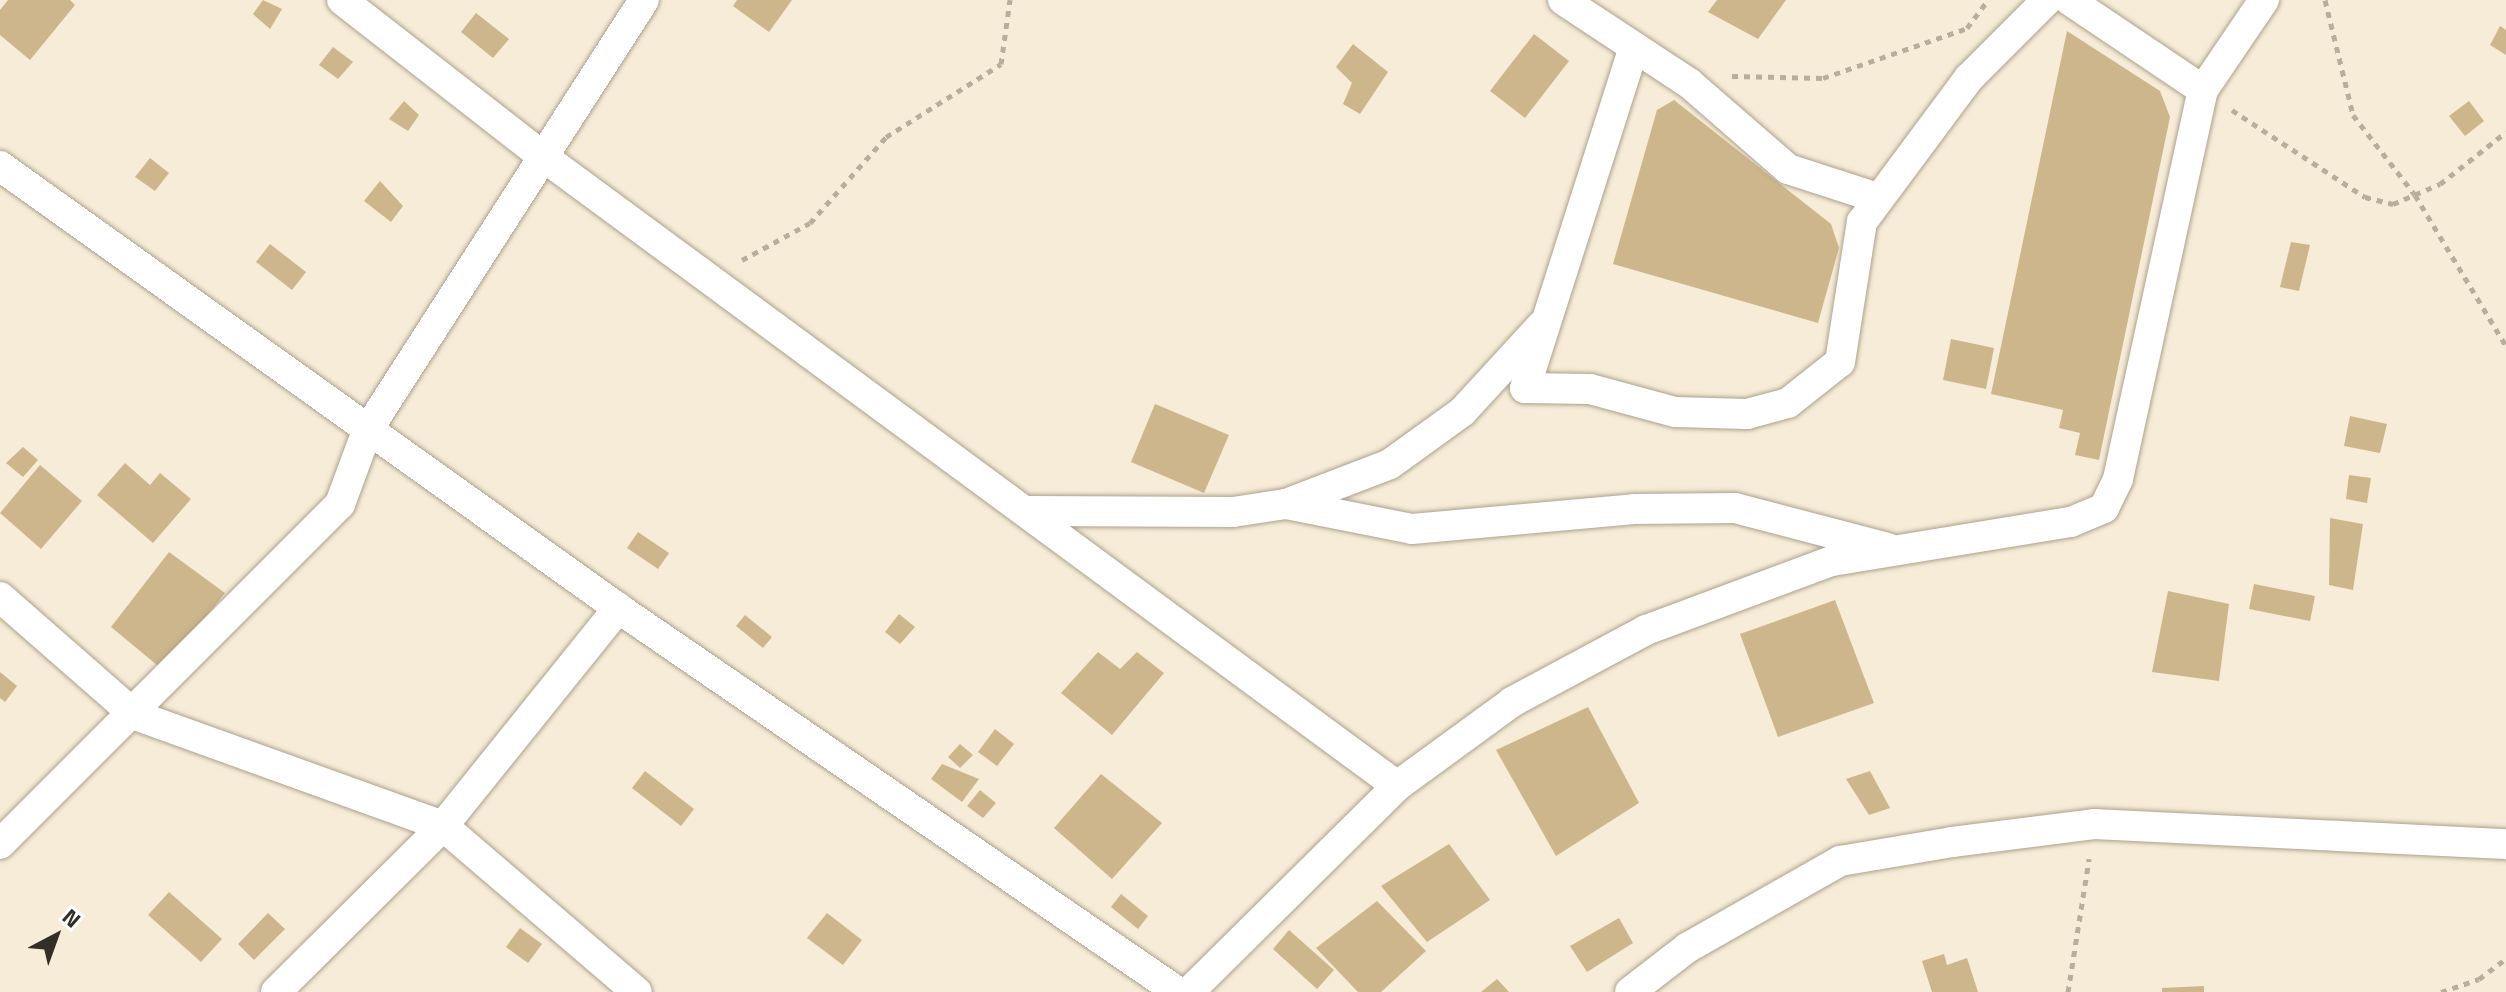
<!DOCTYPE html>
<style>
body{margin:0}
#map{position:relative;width:2506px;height:992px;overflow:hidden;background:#f7ecd7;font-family:"Titillium Web",sans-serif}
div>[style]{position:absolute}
.building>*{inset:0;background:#cdb68b}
.path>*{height:5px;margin-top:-2.5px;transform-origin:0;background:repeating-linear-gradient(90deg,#b7ae9d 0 6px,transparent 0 12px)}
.roads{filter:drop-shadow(0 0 2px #aca18d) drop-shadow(0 0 2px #aca18d)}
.street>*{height:30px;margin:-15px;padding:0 15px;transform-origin:15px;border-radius:15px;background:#fff}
span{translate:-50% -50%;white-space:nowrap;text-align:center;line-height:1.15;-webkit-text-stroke:6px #fff;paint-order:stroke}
.north{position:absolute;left:16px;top:896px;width:80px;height:80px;-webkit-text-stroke:6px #fff;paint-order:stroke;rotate:41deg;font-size:22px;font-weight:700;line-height:32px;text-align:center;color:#332e26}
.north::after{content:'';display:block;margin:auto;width:28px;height:36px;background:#332e26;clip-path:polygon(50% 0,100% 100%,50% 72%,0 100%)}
</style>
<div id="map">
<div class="building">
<div style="clip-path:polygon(8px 0,70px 0,75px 5px,30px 60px,0 35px,0 10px)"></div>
<div style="clip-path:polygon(263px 0,282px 9px,270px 29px,253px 14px)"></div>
<div style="clip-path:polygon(737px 0,792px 0,769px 32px,733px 6px)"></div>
<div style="clip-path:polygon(1717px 0,1786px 0,1758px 39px,1708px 12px)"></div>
<div style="clip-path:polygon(476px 13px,509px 39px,493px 58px,461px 32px)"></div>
<div style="clip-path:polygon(2500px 26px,2506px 30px,2506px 55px,2490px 45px)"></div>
<div style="clip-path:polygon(2067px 31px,2160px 91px,2170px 117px,2099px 460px,2075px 455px,2080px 433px,2059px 428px,2063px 410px,1991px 394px)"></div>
<div style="clip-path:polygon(1534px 34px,1569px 61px,1525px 118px,1490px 91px)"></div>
<div style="clip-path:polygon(1353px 44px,1388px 72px,1360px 114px,1343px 104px,1352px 83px,1336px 67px)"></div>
<div style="clip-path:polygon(333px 47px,353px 62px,338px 79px,319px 65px)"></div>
<div style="clip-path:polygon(1674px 100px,1831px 224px,1839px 248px,1818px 323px,1613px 264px,1657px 110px)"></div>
<div style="clip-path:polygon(404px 101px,419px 115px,408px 131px,389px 119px)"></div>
<div style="clip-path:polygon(2469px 101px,2484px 121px,2465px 136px,2449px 116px)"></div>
<div style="clip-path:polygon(150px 158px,169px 173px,155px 191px,135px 177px)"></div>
<div style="clip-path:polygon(380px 181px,403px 206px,391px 222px,364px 201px)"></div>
<div style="clip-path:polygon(2291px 242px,2310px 245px,2299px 291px,2280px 287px)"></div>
<div style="clip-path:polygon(270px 244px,306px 272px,292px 290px,256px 262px)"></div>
<div style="clip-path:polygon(1951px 339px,1994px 348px,1986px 389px,1943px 380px)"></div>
<div style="clip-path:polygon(1155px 404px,1229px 435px,1204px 493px,1131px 462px)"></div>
<div style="clip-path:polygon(2350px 416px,2387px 424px,2380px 453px,2344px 446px)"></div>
<div style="clip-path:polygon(23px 447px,38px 460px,23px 477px,6px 463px)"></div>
<div style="clip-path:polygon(125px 463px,150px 485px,160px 473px,191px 499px,153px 543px,97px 495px)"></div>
<div style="clip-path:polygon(40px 465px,82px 501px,41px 549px,0 513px)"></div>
<div style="clip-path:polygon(2349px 475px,2371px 478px,2367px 503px,2346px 499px)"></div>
<div style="clip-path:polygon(2330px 518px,2363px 524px,2353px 590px,2329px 585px)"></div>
<div style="clip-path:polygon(638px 532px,669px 553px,658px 569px,627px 548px)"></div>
<div style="clip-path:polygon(169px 552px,225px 593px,163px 670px,111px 627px)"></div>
<div style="clip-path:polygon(2254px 584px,2315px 596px,2310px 621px,2249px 609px)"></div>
<div style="clip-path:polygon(2168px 591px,2229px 604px,2219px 681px,2152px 672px)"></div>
<div style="clip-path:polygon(1835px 600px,1874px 703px,1778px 737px,1740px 634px)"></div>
<div style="clip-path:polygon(899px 614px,915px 627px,900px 644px,885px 632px)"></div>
<div style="clip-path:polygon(745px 615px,772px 637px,763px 648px,736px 626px)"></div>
<div style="clip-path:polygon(1098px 652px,1120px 669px,1137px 652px,1164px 673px,1112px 735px,1061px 693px)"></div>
<div style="clip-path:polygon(0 672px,17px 686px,5px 702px,0 698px)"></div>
<div style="clip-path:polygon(1588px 707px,1639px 803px,1556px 856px,1496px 750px)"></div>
<div style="clip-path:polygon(995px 729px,1014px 744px,997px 766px,978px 752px)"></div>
<div style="clip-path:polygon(960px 744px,973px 755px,960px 768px,948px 757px)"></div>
<div style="clip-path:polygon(942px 764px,979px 779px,962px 802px,931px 779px)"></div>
<div style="clip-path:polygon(645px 771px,694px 809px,681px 826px,632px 788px)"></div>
<div style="clip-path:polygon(1870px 771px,1890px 808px,1869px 815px,1846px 779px)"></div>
<div style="clip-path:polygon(1101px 774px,1162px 823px,1112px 879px,1054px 828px)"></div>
<div style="clip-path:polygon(980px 790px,996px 803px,983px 818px,967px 806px)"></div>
<div style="clip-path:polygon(1449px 844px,1490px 900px,1427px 942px,1381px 886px)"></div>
<div style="clip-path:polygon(169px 892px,222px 939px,201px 962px,148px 915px)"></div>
<div style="clip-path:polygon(1121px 894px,1148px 916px,1138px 929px,1111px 907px)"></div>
<div style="clip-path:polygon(1377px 901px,1426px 951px,1381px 992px,1358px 992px,1316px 948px)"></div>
<div style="clip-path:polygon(268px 913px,285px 929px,254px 960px,238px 944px)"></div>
<div style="clip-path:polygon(827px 913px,862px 940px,843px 965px,807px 938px)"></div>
<div style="clip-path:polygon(1619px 918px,1633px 943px,1587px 972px,1570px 946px)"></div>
<div style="clip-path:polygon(520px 928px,542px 944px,528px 963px,506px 947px)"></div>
<div style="clip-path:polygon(1289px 930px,1334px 970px,1317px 989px,1273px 949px)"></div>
<div style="clip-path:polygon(1944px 954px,1947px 965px,1967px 958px,1978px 992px,1932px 992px,1922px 961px)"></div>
<div style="clip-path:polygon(1497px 979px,1509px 992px,1481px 992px)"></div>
<div style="clip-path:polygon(2204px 986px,2204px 992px,2162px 992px,2162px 988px)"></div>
</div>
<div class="path">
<div style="left:2325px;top:0;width:118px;rotate:76.3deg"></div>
<div style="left:2353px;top:115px;width:101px;rotate:52.2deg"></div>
<div style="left:2415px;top:195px;width:176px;rotate:58.9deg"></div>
<div style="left:1732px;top:76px;width:91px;rotate:1.3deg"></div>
<div style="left:1823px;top:78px;width:152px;rotate:-19.1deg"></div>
<div style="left:1967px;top:28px;width:35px;rotate:-53deg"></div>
<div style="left:2232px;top:110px;width:159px;rotate:33.2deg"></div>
<div style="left:2365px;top:197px;width:29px;rotate:14deg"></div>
<div style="left:2393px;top:204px;width:51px;rotate:-23.1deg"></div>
<div style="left:2440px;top:184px;width:84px;rotate:-38.2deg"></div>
<div style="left:742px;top:260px;width:77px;rotate:-28.6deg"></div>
<div style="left:810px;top:223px;width:115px;rotate:-48.5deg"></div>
<div style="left:886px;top:137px;width:136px;rotate:-32.4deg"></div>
<div style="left:1001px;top:64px;width:65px;rotate:-82deg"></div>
<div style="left:2068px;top:992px;width:135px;rotate:-81deg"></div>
<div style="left:2441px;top:992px;width:40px;rotate:-18.9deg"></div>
<div style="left:2479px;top:979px;width:34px;rotate:-37deg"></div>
</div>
<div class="roads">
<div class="street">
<div style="left:342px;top:0;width:257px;rotate:37.9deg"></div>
<div style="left:545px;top:158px;width:1058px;rotate:36.39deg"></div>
<div style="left:1563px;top:0;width:151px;rotate:33.4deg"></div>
<div style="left:1689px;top:83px;width:131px;rotate:41deg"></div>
<div style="left:1788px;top:169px;width:95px;rotate:17.9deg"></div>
<div style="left:2069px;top:0;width:161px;rotate:33.9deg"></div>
<div style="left:1633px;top:50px;width:355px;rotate:107.7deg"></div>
<div style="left:1525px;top:388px;width:65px;rotate:0.9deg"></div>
<div style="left:1590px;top:389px;width:88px;rotate:15.1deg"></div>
<div style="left:1675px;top:412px;width:72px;rotate:1.6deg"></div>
<div style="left:1747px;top:414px;width:42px;rotate:-15deg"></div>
<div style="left:1788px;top:403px;width:66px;rotate:-38.3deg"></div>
<div style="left:1840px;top:362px;width:142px;rotate:-81.1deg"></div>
<div style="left:1862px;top:222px;width:179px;rotate:-53.4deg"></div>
<div style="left:1969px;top:78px;width:110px;rotate:-45deg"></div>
<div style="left:0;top:166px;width:760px;rotate:35.57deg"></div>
<div style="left:618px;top:608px;width:679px;rotate:34.44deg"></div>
<div style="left:1286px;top:504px;width:128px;rotate:11.2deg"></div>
<div style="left:1412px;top:529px;width:223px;rotate:-5.1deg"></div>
<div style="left:1634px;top:509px;width:101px;rotate:-0.6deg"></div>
<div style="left:1735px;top:508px;width:157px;rotate:14.7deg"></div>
<div style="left:1030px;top:511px;width:203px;rotate:0.3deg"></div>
<div style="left:1233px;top:512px;width:54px;rotate:-8.6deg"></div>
<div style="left:1286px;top:504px;width:111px;rotate:-21deg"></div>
<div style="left:1390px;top:464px;width:89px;rotate:-35.8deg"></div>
<div style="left:1462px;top:412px;width:117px;rotate:-47.4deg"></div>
<div style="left:0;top:597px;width:179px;rotate:41.2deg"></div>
<div style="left:135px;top:715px;width:327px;rotate:19.8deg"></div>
<div style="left:443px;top:826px;width:255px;rotate:40.6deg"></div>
<div style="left:0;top:844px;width:481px;rotate:-45deg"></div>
<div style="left:340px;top:504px;width:78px;rotate:-69.7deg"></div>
<div style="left:367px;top:431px;width:512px;rotate:-57.27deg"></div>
<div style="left:276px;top:992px;width:235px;rotate:-44.8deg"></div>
<div style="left:443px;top:826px;width:280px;rotate:-51.2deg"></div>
<div style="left:1189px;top:992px;width:293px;rotate:-44.7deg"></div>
<div style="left:1397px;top:786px;width:142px;rotate:-36.1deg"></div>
<div style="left:1512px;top:702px;width:152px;rotate:-28.2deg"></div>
<div style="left:1646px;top:630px;width:198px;rotate:-20.4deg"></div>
<div style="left:1832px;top:561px;width:242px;rotate:-9.3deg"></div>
<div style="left:2071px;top:522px;width:36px;rotate:-23deg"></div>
<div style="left:2104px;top:508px;width:32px;rotate:-64deg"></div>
<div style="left:2118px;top:479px;width:398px;rotate:-77.7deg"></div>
<div style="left:2203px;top:90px;width:109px;rotate:-55.9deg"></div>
<div style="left:1630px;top:992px;width:72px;rotate:-37.7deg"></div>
<div style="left:1687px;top:948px;width:176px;rotate:-29.6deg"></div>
<div style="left:1840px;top:861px;width:114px;rotate:-9.6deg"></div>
<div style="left:1952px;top:842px;width:143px;rotate:-7.2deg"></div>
<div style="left:2094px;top:824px;width:412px;rotate:2.8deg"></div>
</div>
</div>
<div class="north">N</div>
</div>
